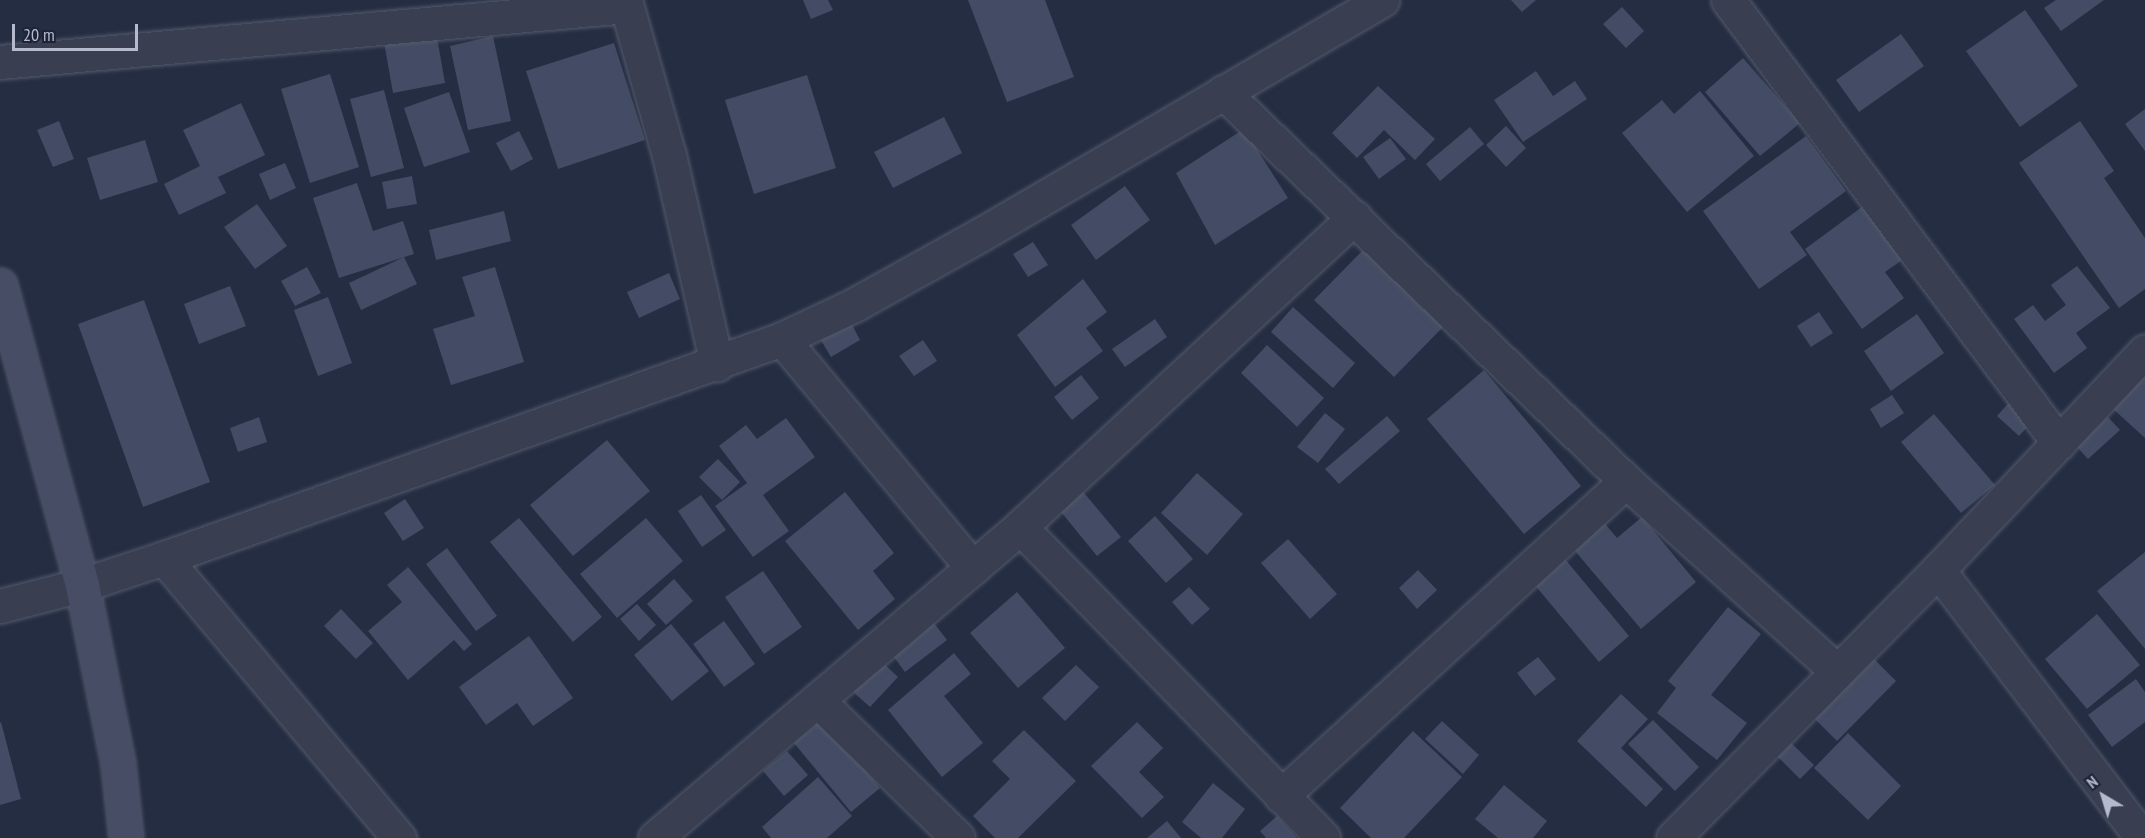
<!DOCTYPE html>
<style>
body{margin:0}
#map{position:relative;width:2145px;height:838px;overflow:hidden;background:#242d42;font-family:"PT Sans Narrow",sans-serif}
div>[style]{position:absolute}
.building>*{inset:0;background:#434c64}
.roads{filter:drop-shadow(0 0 2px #535a6c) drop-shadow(0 0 2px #535a6c)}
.street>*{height:33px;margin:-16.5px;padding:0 16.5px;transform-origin:16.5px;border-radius:16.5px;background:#393f51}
.secondary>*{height:33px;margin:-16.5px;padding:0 16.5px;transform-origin:16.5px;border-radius:16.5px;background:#464d65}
span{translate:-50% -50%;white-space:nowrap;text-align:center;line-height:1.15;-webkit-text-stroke:4.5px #1d2437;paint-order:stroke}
.north{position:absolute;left:2073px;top:766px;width:60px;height:60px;-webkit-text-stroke:4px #1d2437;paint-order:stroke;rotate:322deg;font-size:16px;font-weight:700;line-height:24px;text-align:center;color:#b5bbcc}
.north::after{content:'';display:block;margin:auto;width:21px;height:27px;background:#b5bbcc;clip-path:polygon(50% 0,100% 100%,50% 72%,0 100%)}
.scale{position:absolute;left:12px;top:24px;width:126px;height:27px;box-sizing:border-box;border:3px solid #b5bbcc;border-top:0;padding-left:8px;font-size:18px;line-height:21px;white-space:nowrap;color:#b5bbcc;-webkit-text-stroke:4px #1d2437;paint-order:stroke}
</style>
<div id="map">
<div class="building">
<div style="clip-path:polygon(803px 0,828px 0,833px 10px,811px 19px)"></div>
<div style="clip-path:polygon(968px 0,1045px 0,1074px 77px,1007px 102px)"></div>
<div style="clip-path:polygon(1511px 0,1536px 0,1522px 12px)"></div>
<div style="clip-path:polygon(2056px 0,2104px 0,2061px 31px,2044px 8px)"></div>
<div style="clip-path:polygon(1622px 7px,1644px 31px,1626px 48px,1603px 24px)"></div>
<div style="clip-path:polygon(2025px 10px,2078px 86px,2020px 127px,1966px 51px)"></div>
<div style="clip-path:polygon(436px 32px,445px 83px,393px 93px,384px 42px)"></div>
<div style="clip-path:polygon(1901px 34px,1924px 66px,1859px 112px,1836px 80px)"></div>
<div style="clip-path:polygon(493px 36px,511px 121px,468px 130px,450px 46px)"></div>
<div style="clip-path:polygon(614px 43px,645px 140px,558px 169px,526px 71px)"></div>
<div style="clip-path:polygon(1743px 58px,1800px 123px,1760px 156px,1705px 92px)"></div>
<div style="clip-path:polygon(1536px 71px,1553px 96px,1575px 81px,1587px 99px,1523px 142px,1494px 100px)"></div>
<div style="clip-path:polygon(330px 74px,359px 167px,310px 183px,281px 89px)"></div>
<div style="clip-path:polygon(807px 75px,836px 168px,754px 194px,725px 100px)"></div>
<div style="clip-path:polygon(1378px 86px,1435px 139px,1415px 160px,1384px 130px,1357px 158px,1332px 133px)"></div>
<div style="clip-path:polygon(384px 90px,404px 168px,371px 177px,350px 99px)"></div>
<div style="clip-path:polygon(1700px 91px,1754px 156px,1687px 212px,1622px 133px,1662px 100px,1674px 114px)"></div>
<div style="clip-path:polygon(449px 92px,470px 152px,424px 167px,404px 108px)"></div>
<div style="clip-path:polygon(241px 103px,265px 155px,218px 177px,226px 193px,179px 215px,164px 184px,200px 166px,183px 130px)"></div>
<div style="clip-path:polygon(2145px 109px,2145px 151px,2125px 124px)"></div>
<div style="clip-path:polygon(944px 117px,962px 153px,893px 188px,874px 152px)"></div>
<div style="clip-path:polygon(59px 121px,74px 159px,53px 167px,37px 130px)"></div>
<div style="clip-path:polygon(2080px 121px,2114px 171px,2104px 178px,2145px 238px,2145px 289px,2119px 308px,2019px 163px)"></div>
<div style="clip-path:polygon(1506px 126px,1526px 148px,1506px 167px,1486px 145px)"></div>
<div style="clip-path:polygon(1470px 127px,1484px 144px,1440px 181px,1426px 164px)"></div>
<div style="clip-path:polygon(1244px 129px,1288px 198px,1215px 245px,1176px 173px)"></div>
<div style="clip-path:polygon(519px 131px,533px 159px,511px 171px,496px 143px)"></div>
<div style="clip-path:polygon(1806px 136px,1846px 191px,1790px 232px,1807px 255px,1759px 289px,1703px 211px)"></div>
<div style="clip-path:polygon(1390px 138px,1406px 159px,1379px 179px,1363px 157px)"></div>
<div style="clip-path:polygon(145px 140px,158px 182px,100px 200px,87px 158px)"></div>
<div style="clip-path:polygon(285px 163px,296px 188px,270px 200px,259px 174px)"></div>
<div style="clip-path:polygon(412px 176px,417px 204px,387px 209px,382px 182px)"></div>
<div style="clip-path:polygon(357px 183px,373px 231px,403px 221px,414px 254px,339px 278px,313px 198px)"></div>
<div style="clip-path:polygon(1125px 186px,1150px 220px,1096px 260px,1071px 225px)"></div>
<div style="clip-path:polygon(257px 204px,287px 246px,255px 269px,224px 227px)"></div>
<div style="clip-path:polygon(1866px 204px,1905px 258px,1885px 272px,1904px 298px,1862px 329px,1805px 249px)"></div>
<div style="clip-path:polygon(504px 211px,511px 241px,436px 260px,429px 230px)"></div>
<div style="clip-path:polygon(1033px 242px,1048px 265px,1028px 277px,1013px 254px)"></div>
<div style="clip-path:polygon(1365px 248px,1444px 326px,1394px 377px,1314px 300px)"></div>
<div style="clip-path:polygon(404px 257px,417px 284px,361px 310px,349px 283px)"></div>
<div style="clip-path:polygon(2077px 266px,2110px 308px,2076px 333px,2087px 348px,2054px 373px,2014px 319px,2033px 305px,2045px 321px,2066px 305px,2051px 285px)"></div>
<div style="clip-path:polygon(307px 267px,321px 293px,295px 306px,281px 281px)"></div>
<div style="clip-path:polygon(495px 267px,524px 362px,451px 385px,433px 329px,475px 316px,462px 277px)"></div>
<div style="clip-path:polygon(669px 273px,680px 299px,639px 318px,627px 292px)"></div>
<div style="clip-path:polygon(1083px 279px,1107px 312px,1086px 328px,1103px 351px,1055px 387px,1017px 335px)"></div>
<div style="clip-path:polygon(230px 286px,246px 326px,199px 344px,184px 304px)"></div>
<div style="clip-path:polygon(328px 297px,352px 363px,318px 376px,294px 310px)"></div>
<div style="clip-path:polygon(144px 300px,210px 482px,143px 507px,78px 324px)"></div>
<div style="clip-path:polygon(1293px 307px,1355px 363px,1333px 388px,1271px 332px)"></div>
<div style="clip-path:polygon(1819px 312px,1833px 333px,1811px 347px,1797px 326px)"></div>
<div style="clip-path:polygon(1917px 314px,1944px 353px,1891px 391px,1864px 351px)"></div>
<div style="clip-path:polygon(849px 319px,860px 340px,831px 357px,819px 337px)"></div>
<div style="clip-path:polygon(1155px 319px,1167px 337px,1125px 367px,1112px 349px)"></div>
<div style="clip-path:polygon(923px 340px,937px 361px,914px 376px,899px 356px)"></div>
<div style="clip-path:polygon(1267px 345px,1324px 398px,1297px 427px,1241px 373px)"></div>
<div style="clip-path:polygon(2145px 369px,2145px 438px,2111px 407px)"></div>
<div style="clip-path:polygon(1484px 370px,1581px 486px,1524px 534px,1427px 419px)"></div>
<div style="clip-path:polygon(1081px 375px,1099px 398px,1072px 420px,1054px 397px)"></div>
<div style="clip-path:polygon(1892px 395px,1904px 413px,1881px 428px,1870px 409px)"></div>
<div style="clip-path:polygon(2014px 397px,2036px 418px,2019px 436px,1997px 416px)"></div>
<div style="clip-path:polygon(1325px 413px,1345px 429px,1318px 463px,1297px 447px)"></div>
<div style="clip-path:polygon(1934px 414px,1995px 485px,1961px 513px,1901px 442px)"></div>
<div style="clip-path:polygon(1387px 416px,1400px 431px,1339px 484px,1325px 469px)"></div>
<div style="clip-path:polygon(259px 417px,267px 442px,238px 452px,230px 428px)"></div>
<div style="clip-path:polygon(2108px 417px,2120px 430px,2088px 459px,2076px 446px)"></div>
<div style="clip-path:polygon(786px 418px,815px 457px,763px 495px,789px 531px,753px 557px,715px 506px,747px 483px,719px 446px,746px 425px,757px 439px)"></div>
<div style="clip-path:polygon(607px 440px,650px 491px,573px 556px,530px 505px)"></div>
<div style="clip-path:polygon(718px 459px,740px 482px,722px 500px,699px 477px)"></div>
<div style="clip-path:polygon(1197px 473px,1243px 514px,1207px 555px,1161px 513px)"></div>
<div style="clip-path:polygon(1080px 488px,1121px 537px,1097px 556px,1057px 507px)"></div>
<div style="clip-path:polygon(845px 492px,894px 553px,873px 571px,895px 599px,858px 630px,785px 541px)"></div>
<div style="clip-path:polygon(701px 495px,726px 530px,702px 547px,678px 511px)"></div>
<div style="clip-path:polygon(405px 499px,424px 528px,403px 541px,384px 513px)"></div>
<div style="clip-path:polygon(1155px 516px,1193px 559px,1166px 583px,1128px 541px)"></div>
<div style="clip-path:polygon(1642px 517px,1696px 582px,1641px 629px,1570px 545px,1601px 519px,1617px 538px)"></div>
<div style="clip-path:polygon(519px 518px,602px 617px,573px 642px,490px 542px)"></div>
<div style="clip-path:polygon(646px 518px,683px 561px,617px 618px,580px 574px)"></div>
<div style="clip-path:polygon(1288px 539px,1337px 594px,1310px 619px,1261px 563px)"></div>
<div style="clip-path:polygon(447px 548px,497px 616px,476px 631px,426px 564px)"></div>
<div style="clip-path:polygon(2145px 552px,2145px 649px,2097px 591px)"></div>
<div style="clip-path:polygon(1560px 553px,1629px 636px,1599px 662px,1529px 578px)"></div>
<div style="clip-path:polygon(408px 567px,472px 644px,464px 651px,454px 640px,408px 680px,368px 631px,402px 602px,387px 585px)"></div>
<div style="clip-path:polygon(1418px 570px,1437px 590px,1417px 609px,1399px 588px)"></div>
<div style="clip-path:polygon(763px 571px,802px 627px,764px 654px,725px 597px)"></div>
<div style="clip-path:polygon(674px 579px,693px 601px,666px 625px,647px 604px)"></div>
<div style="clip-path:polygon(1189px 587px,1210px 609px,1192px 625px,1172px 602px)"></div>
<div style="clip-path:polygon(1017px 592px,1065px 648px,1018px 688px,970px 633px)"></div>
<div style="clip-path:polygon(637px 604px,656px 625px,639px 641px,620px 619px)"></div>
<div style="clip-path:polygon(1728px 607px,1761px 634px,1711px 695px,1747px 723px,1717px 760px,1657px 713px,1676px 688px,1668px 681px)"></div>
<div style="clip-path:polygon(341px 609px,373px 643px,356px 659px,324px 626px)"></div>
<div style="clip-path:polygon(2097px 614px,2140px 665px,2087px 709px,2045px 659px)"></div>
<div style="clip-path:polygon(931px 619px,947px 640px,905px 672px,888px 649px)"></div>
<div style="clip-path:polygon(724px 621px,755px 664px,724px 687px,693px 644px)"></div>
<div style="clip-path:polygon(671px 624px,709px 671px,672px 701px,634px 655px)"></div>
<div style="clip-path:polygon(529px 636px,573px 698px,533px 726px,517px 703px,486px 725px,459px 687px)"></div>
<div style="clip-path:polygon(1867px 652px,1896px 681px,1837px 741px,1808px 712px)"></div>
<div style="clip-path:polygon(954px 653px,971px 674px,944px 696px,983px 743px,942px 777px,888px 710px)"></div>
<div style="clip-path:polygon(1538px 657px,1556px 679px,1535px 696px,1517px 673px)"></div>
<div style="clip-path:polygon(880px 660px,898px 677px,870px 707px,852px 691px)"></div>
<div style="clip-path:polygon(1076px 665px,1099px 687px,1065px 721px,1042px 698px)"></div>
<div style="clip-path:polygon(2136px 679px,2145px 692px,2145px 722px,2112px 747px,2088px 715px)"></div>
<div style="clip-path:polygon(1621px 694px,1648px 719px,1621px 748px,1663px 789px,1646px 807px,1577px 741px)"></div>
<div style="clip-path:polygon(823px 719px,880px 788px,851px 812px,794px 743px)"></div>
<div style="clip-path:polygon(1653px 720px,1699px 767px,1675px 791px,1628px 744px)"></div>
<div style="clip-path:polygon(1442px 721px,1479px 755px,1463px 774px,1425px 739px)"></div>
<div style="clip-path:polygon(1px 722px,21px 799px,0 805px,0 723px)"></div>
<div style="clip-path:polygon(1137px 722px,1163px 748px,1139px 772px,1164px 797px,1142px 818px,1091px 766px)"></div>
<div style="clip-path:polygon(1024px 730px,1076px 781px,1018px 838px,995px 838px,973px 816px,1010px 779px,992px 761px)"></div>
<div style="clip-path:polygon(1413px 731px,1462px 777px,1404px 838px,1371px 838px,1340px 808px)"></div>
<div style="clip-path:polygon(1848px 733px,1901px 786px,1868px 820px,1814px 768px)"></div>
<div style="clip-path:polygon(1787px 739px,1814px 765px,1800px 779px,1774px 753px)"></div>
<div style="clip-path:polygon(787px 751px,808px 775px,784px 796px,763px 771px)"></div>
<div style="clip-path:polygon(818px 777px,852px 816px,827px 838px,771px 838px,762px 827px)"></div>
<div style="clip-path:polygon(1213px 783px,1245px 809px,1222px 838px,1201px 838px,1182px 822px)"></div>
<div style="clip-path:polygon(1504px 785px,1547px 821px,1533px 838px,1498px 838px,1475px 819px)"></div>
<div style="clip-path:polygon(1277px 816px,1297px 838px,1266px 838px,1260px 831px)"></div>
<div style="clip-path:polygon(1167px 821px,1181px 838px,1147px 838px)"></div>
</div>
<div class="roads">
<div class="street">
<div style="left:625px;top:0;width:161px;rotate:74.2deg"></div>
<div style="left:669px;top:155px;width:215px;rotate:77.1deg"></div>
<div style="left:1728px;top:0;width:553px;rotate:53.23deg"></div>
<div style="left:0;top:62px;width:629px;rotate:-5.1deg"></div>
<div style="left:1223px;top:92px;width:560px;rotate:43.99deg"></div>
<div style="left:1626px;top:481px;width:283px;rotate:42deg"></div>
<div style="left:782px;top:339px;width:298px;rotate:50.2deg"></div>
<div style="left:1020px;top:527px;width:434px;rotate:45.7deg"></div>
<div style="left:164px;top:558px;width:366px;rotate:50deg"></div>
<div style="left:1938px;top:570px;width:337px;rotate:52.7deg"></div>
<div style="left:0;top:606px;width:85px;rotate:-14.4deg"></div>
<div style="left:82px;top:585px;width:86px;rotate:-18.2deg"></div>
<div style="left:164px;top:558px;width:656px;rotate:-19.51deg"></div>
<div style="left:782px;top:339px;width:80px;rotate:-25.3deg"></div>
<div style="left:854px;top:305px;width:144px;rotate:-29.1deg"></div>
<div style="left:980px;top:235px;width:466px;rotate:-30.3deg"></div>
<div style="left:817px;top:700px;width:197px;rotate:44.4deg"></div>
<div style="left:1281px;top:796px;width:467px;rotate:-42.4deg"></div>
<div style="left:655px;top:838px;width:480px;rotate:-40.4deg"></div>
<div style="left:1020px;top:527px;width:456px;rotate:-42.8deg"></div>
<div style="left:1673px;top:838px;width:377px;rotate:-45.3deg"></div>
<div style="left:1938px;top:570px;width:301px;rotate:-46.6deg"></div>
</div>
<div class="secondary">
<div style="left:0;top:285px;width:311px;rotate:74.7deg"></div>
<div style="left:82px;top:585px;width:183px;rotate:78.6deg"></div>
<div style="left:118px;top:764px;width:74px;rotate:83.8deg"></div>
</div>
</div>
<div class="north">N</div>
<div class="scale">20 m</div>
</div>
